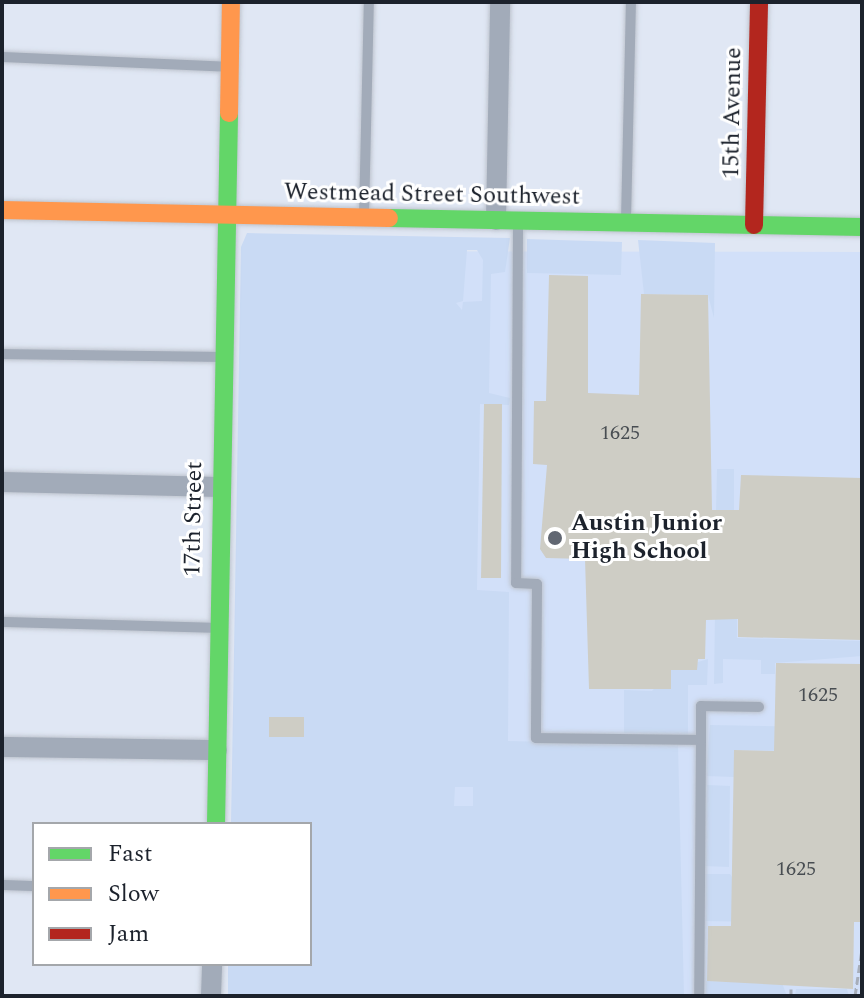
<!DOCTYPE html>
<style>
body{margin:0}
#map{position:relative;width:864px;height:998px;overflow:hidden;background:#e0e7f4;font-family:Spectral,serif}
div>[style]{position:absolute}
.built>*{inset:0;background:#d2e0f9}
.green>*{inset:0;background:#c9daf4}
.building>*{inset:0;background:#cecdc5}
.path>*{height:3px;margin-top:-1.5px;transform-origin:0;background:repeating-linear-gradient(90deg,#a7aeba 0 8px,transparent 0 12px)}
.roads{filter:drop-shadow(0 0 2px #bec4ce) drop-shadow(0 0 2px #bec4ce)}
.lane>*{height:10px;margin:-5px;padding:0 5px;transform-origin:5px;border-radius:5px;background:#a2abb9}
.street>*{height:20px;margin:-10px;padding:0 10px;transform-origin:10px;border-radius:10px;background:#a2abb9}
.fast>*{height:18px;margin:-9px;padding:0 9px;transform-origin:9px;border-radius:9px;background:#63d668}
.slow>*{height:18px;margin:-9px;padding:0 9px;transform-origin:9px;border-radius:9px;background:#ff974d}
.jam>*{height:18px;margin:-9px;padding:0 9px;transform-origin:9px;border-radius:9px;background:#b3261e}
.dots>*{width:22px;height:22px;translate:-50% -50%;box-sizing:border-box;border:4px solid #fff;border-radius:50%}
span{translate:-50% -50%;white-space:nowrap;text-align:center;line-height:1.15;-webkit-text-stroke:6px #fff;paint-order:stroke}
.number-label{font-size:20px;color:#484d52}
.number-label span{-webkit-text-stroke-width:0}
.street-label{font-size:24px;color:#1c222c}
.poi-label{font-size:24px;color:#1c222c;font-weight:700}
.left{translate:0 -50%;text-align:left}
.frame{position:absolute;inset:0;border:4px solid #1c222c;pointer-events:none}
.legend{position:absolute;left:32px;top:822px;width:280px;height:144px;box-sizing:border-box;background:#fff;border:2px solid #a4a7ab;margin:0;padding:10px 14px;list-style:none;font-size:24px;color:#1c222c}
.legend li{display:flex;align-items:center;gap:16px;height:40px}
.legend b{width:40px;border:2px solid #a4a7ab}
</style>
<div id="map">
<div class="built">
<div style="clip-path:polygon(253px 251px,862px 252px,862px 996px,238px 996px,310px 964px,310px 824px)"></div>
</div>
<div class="green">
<div style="clip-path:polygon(evenodd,247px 233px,510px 238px,505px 272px,491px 274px,489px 393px,510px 398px,509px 405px,480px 404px,477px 590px,509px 592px,508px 741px,678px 745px,684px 996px,228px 996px,228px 964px,310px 964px,310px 824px,231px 824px,241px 247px,247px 233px,467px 250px,477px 250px,483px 260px,482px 301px,463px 302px,462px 310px,456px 303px,463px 301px,467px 250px,247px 233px,455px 787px,473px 787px,473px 806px,454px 806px,455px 787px)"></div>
<div style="clip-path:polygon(527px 239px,622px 242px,621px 275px,527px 273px)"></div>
<div style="clip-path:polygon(638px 240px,715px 243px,714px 318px,708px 295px,644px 294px)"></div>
<div style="clip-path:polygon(717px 469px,734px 469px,734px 510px,716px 510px)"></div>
<div style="clip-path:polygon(715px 611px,737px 612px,737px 638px,862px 641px,862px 656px,775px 663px,775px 674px,761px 674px,761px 660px,723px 659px,723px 683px,714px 684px)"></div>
<div style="clip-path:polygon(708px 659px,707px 685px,688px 685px,688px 735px,624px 733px,624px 690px,652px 691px,671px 670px)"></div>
<div style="clip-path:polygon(710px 725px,814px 727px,862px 752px,735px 750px,734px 777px,706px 776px)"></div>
<div style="clip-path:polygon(707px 785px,730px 786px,729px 867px,704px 866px)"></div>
<div style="clip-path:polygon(704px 874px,730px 874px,762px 922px,704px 921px)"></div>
<div style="clip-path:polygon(706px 981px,782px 983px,787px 996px,706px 996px)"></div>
<div style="clip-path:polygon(796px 989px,847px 989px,849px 996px,795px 996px)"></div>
</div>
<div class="building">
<div style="clip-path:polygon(549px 275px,588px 276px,588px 393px,639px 395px,641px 294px,708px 295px,712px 510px,739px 510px,741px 475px,862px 478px,862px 640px,738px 637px,738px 619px,706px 620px,705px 659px,698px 659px,697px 670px,671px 670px,671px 689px,589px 689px,585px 559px,546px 558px,540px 549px,547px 465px,533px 464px,534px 401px,546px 401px)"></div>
<div style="clip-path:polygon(484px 404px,502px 404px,501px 578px,481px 578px)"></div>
<div style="clip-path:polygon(776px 663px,862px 664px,862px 922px,854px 922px,853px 989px,707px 981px,708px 926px,731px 926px,734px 750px,774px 751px)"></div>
<div style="clip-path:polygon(269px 717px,304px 717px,304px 737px,269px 737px)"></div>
</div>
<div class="path">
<div style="left:791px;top:996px;width:7px;rotate:-90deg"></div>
<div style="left:855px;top:996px;width:48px;rotate:-81.5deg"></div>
</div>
<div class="roads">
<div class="lane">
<div style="left:2px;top:57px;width:226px;rotate:2.5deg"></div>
<div style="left:364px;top:216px;width:214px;rotate:-88.7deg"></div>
<div style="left:626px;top:220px;width:218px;rotate:-88.7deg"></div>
<div style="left:518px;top:225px;width:358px;rotate:90.3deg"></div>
<div style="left:516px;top:583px;width:21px;rotate:3deg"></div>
<div style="left:537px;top:584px;width:154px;rotate:90.4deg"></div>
<div style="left:536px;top:738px;width:165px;rotate:0.7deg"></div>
<div style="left:701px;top:740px;width:256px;rotate:90.4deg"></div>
<div style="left:2px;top:354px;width:218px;rotate:0.8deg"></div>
<div style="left:2px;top:622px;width:214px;rotate:1.6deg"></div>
<div style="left:701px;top:740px;width:34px;rotate:-90deg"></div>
<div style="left:701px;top:706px;width:58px;rotate:1deg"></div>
<div style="left:2px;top:885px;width:32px;rotate:2deg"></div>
</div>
<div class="street">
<div style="left:496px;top:220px;width:218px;rotate:-88.9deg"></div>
<div style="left:2px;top:482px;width:219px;rotate:1.3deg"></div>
<div style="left:2px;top:747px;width:215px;rotate:0.8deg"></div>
<div style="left:211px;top:996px;width:32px;rotate:-88deg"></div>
</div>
<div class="fast">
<div style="left:389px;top:218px;width:473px;rotate:1.1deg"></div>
<div style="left:216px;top:824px;width:711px;rotate:-88.95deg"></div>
</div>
<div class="slow">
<div style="left:229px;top:113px;width:111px;rotate:-89deg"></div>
<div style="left:2px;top:210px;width:387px;rotate:1.2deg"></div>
</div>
<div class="jam">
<div style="left:754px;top:225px;width:223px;rotate:-88.7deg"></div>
</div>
</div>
<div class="dots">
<div style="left:555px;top:538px;background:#616772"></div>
</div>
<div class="number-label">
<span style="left:620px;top:433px">1625</span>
<span style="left:818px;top:695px">1625</span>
<span style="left:796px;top:869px">1625</span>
</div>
<div class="street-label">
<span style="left:733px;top:113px;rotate:-89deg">15th Avenue</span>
<span style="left:432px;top:195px;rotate:1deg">Westmead Street Southwest</span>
<span style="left:194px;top:519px;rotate:-89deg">17th Street</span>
</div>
<div class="poi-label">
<span class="left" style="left:571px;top:538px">Austin Junior<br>High School</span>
</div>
<div class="frame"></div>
<ul class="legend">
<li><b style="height:10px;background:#63d668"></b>Fast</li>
<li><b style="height:10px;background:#ff974d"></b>Slow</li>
<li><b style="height:10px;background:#b3261e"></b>Jam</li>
</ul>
</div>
